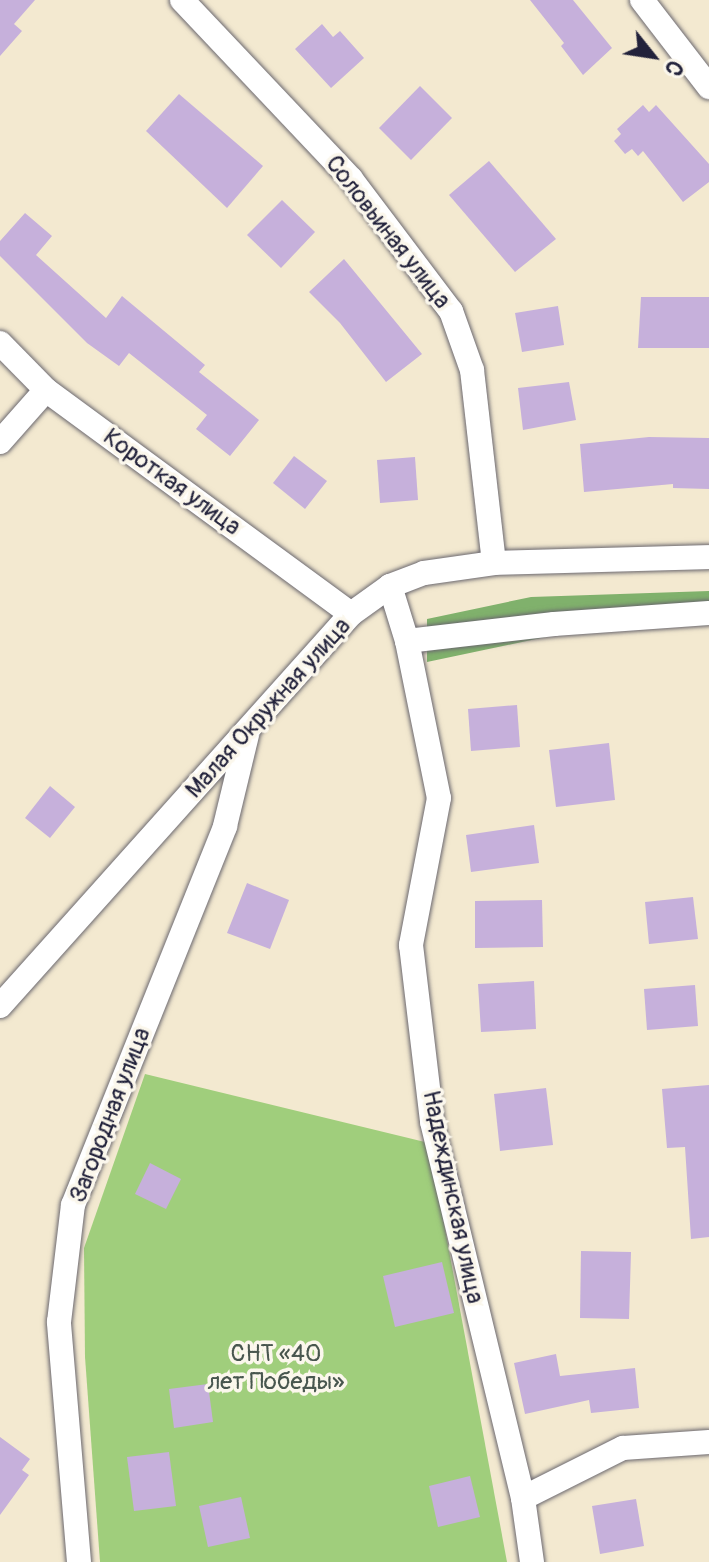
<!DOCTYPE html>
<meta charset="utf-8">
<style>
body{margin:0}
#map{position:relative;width:709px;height:1562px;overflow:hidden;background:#f3e9d0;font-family:Pangolin,sans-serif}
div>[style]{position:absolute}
.green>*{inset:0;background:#a0ce7c}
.forest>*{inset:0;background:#80b16c}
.building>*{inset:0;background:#c6b0db}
.roads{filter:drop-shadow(0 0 2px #6b686f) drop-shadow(0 0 2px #6b686f)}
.street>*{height:24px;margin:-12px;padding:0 12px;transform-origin:12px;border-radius:12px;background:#fff}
span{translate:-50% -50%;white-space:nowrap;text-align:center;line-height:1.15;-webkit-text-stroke:7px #fbf7ec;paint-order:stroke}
.street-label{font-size:24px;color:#22223b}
.park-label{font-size:24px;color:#48564e}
.north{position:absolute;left:613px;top:16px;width:80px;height:80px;-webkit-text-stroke:6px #fbf7ec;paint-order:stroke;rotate:120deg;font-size:22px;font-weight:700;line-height:32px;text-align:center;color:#22223b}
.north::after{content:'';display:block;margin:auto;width:28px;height:36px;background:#22223b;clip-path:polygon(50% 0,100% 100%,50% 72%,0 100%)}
</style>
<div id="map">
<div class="green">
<div style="clip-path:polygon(145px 1074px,429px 1143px,507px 1562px,100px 1562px,85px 1357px,84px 1248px)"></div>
</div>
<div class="forest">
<div style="clip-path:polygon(709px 591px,709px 625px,569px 632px,427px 662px,427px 619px,531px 597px)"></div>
</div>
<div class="building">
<div style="clip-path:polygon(0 0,35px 0,14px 24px,22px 31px,0 56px)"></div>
<div style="clip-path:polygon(530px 0,573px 0,612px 48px,583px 75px,561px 46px,564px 43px)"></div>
<div style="clip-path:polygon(322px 24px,333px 37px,340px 31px,364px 58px,331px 88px,295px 49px)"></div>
<div style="clip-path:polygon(420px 86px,452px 118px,411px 160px,379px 128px)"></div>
<div style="clip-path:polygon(179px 94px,263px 166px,227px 208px,146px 131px)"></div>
<div style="clip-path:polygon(643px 105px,649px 112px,656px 105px,709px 164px,709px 182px,683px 202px,643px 151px,638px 156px,632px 149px,625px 154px,614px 141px,621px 134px,617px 129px)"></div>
<div style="clip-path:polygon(489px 161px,556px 239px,515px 272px,449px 195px)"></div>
<div style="clip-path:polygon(282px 200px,315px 232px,281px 268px,247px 235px)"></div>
<div style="clip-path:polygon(25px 213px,52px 236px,36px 255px,106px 318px,122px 296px,205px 365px,199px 372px,259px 420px,230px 456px,196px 429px,207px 415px,129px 353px,119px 366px,87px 343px,0 256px,0 241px)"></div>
<div style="clip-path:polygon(344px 259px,422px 354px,386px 382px,340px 323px,309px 292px)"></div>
<div style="clip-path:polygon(641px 297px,709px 297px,709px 348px,638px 348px)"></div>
<div style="clip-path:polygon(558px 306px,564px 345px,522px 352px,515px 313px)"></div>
<div style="clip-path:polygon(569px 382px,576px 420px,523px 430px,518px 388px)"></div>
<div style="clip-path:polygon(649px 437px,709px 438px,709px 489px,673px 488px,673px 484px,584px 492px,580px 444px)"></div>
<div style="clip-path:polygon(294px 456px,327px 481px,305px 509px,273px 483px)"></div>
<div style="clip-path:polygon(415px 457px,418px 500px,380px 503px,377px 460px)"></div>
<div style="clip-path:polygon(517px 705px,520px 747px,471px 751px,468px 709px)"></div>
<div style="clip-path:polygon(609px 743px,615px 800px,556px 807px,549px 750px)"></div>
<div style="clip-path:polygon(50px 786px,75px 807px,50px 838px,25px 818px)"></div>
<div style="clip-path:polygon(534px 825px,539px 863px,471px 872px,466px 835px)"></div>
<div style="clip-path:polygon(247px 883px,289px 900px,270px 949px,227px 933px)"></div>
<div style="clip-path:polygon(693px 897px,698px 939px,649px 944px,645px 902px)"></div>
<div style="clip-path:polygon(542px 900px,543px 947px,475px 948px,475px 901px)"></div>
<div style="clip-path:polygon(534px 981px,536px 1029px,481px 1032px,478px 984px)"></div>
<div style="clip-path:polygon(695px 985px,698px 1026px,647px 1030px,644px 989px)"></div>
<div style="clip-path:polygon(709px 1085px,709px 1237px,691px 1239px,685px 1147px,667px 1148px,662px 1089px)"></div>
<div style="clip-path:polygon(546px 1088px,553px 1145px,500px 1151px,494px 1094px)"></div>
<div style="clip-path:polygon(150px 1163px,181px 1179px,166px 1209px,135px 1194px)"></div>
<div style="clip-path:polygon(581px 1251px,631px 1252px,629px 1319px,580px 1318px)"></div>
<div style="clip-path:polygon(442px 1262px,454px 1313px,395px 1327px,383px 1276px)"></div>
<div style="clip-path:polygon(556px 1354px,560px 1376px,635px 1368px,639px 1408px,591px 1413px,589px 1400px,525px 1414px,514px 1363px)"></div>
<div style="clip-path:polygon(208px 1384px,213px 1422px,174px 1428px,169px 1389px)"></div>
<div style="clip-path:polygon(0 1437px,30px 1459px,22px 1470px,29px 1475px,0 1515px)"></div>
<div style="clip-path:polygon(169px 1452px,176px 1506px,134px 1511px,127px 1457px)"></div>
<div style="clip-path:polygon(470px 1476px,480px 1517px,438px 1527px,429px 1486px)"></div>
<div style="clip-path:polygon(241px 1497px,250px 1538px,208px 1547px,199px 1506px)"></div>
<div style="clip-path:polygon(636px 1499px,644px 1546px,600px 1554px,592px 1506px)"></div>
</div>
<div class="roads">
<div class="street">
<div style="left:182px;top:0;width:246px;rotate:46.6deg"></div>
<div style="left:351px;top:179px;width:166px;rotate:52.9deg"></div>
<div style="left:451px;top:311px;width:63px;rotate:70.4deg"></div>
<div style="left:472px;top:370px;width:194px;rotate:83.5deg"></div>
<div style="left:642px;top:0;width:110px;rotate:52.4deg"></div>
<div style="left:0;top:343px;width:66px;rotate:45.6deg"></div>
<div style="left:46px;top:390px;width:378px;rotate:36.3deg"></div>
<div style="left:0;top:442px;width:69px;rotate:-48.5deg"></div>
<div style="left:390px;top:586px;width:58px;rotate:72.8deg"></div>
<div style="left:407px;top:641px;width:160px;rotate:78.5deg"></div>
<div style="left:439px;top:798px;width:150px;rotate:100.8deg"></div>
<div style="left:411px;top:945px;width:178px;rotate:83.2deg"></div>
<div style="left:432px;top:1122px;width:387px;rotate:76.4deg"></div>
<div style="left:523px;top:1498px;width:65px;rotate:82deg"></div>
<div style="left:407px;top:641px;width:148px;rotate:-6.6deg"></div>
<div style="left:554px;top:624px;width:155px;rotate:-4.1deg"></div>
<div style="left:0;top:1006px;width:526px;rotate:-48.16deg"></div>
<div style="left:351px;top:614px;width:48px;rotate:-35.7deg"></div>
<div style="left:390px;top:586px;width:36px;rotate:-21deg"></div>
<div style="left:424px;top:573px;width:71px;rotate:-8.1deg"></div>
<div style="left:494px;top:563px;width:215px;rotate:-1.6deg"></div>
<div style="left:523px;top:1498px;width:112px;rotate:-26.6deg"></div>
<div style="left:623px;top:1448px;width:86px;rotate:-4deg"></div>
<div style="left:79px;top:1562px;width:241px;rotate:-94.8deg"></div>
<div style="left:59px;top:1322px;width:118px;rotate:-83.2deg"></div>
<div style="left:73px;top:1205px;width:408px;rotate:-68.1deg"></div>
<div style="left:225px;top:826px;width:94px;rotate:-76.4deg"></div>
</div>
</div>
<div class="street-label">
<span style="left:388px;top:232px;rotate:52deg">Соловьиная улица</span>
<span style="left:172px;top:482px;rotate:36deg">Короткая улица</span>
<span style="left:268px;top:708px;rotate:-48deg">Малая Окружная улица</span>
<span style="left:110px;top:1115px;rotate:-69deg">Загородная улица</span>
<span style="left:453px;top:1197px;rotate:78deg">Надеждинская улица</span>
</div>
<div class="park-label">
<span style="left:276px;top:1368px">СНТ «40<br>лет Победы»</span>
</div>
<div class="north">С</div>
</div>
